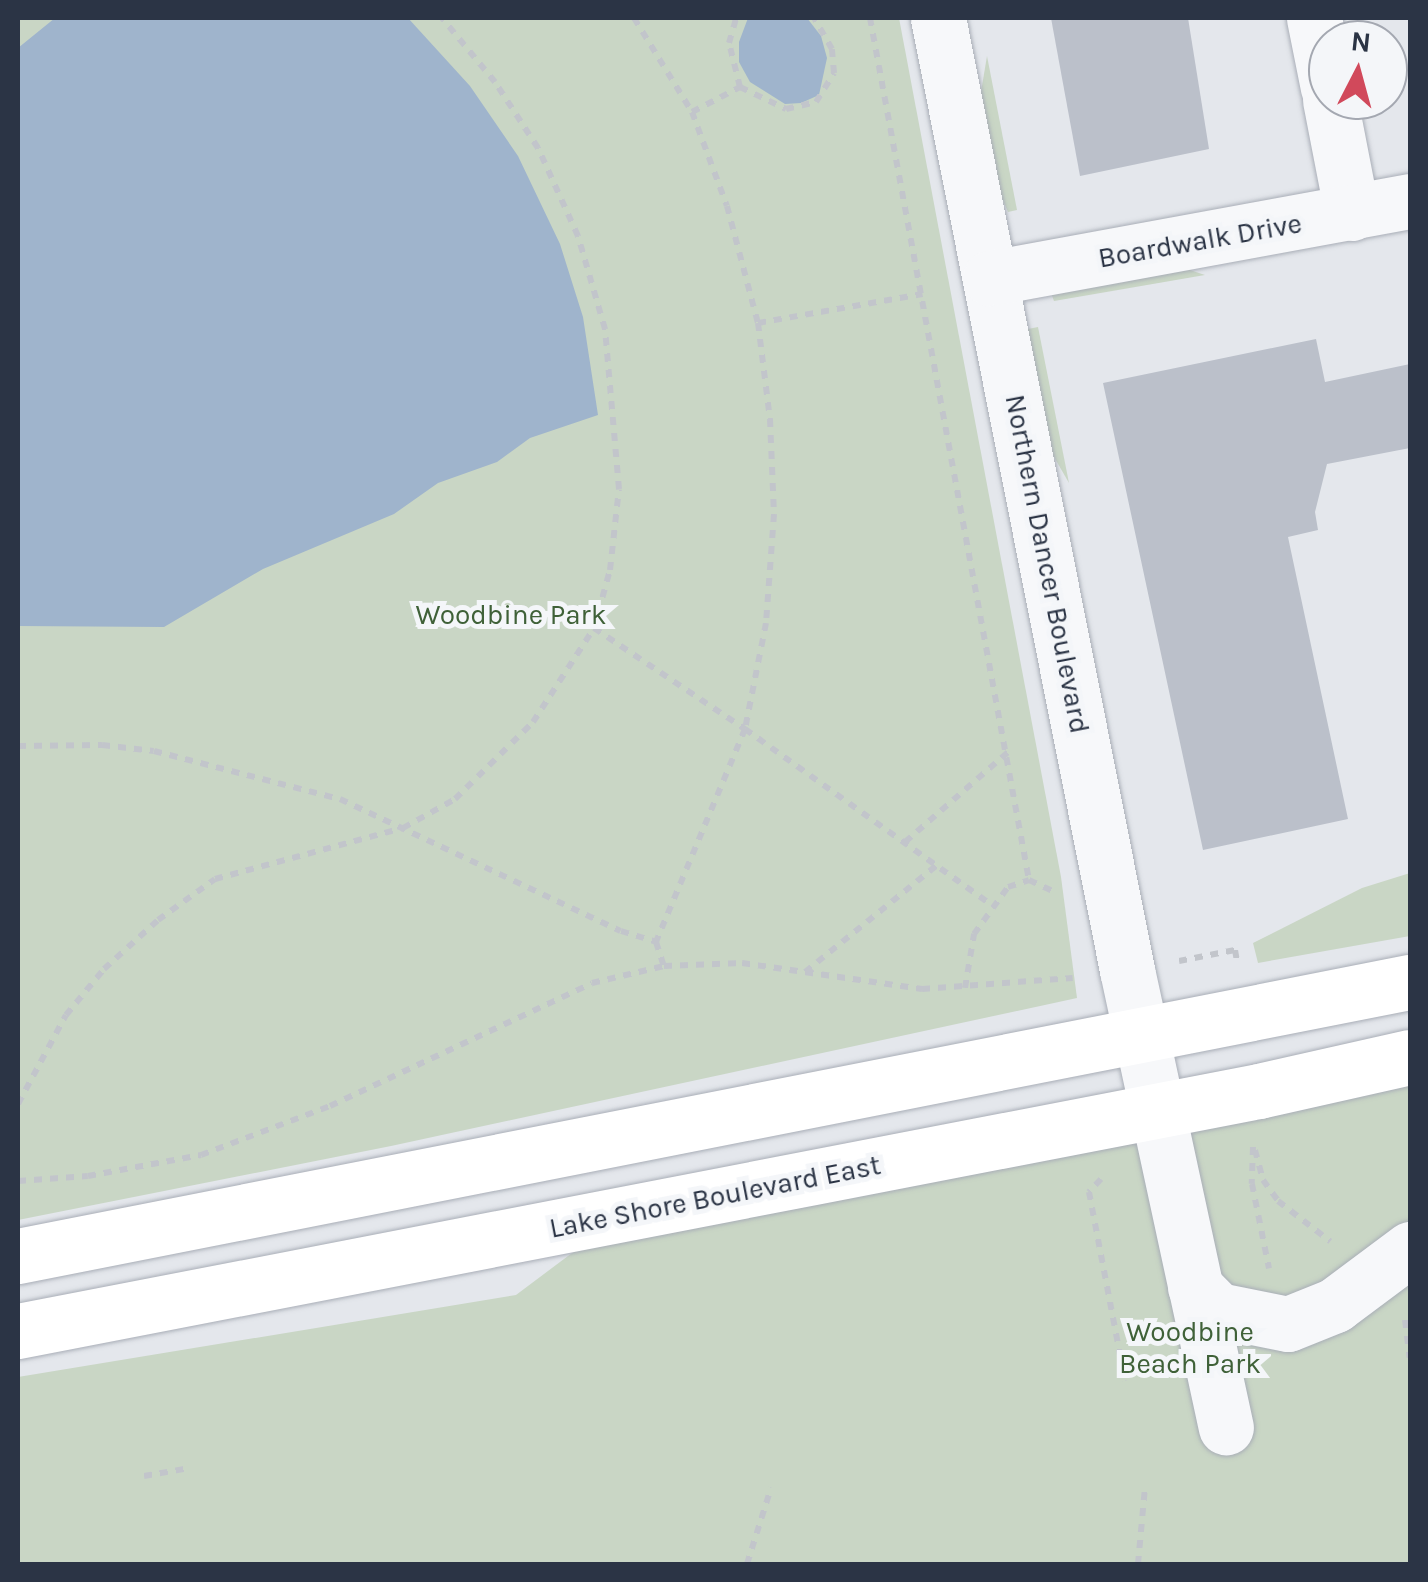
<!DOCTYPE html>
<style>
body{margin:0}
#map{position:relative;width:1428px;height:1582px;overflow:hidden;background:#e4e7ec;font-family:Karla,sans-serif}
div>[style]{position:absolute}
.green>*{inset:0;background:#c9d6c5}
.water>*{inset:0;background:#9fb4cc}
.building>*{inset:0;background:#bbc0ca}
.path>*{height:6px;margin-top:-3px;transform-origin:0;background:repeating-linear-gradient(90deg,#c2c5cb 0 8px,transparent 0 16px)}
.roads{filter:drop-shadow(0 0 2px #a9aeb7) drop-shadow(0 0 2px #a9aeb7)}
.minor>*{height:55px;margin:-27.5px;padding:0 27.5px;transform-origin:27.5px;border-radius:27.5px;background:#f7f8fa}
.highway>*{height:55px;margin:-27.5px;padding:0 27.5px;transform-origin:27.5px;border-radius:27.5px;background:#fff}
span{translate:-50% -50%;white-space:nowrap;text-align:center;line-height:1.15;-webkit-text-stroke:10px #f4f6f9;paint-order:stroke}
.street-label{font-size:28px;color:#2b3445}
.park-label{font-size:28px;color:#3f6138}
.frame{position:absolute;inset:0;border:20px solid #2b3445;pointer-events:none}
.north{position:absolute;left:1308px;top:20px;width:100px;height:100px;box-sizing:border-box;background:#f4f6f9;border:2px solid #a4a8b1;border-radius:50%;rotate:6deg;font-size:28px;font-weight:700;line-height:40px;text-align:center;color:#2b3445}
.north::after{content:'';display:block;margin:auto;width:35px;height:45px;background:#d1495b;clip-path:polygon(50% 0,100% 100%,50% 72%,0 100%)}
</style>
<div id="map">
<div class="green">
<div style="clip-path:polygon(18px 18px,899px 18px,1061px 877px,1077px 998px,391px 1146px,18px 1220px)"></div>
<div style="clip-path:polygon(987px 56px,1017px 210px,1008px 212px,1001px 196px,980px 98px)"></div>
<div style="clip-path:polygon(1181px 267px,1205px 275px,1054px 301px,1051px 293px)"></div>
<div style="clip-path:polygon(1038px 327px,1069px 483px,1046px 443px,1027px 346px,1028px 329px)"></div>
<div style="clip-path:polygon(1410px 873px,1410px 936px,1258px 963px,1253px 943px,1362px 888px)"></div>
<div style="clip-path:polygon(1410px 1083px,1410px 1564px,18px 1564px,18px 1377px,516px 1295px,576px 1250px)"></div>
</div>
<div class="water">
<div style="clip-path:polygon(55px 18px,408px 18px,470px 86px,518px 156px,560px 244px,583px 317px,598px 415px,530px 438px,497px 462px,438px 483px,394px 514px,263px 569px,164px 627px,18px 626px,18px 48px)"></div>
<div style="clip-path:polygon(748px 18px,807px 18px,821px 36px,827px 58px,819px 95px,801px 103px,785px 104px,750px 82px,739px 62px,739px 42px)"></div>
</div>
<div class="building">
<div style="clip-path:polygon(1051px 18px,1188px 18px,1209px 149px,1080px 176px)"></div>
<div style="clip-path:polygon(1316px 339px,1325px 382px,1410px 364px,1410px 448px,1327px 464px,1315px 512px,1318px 530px,1288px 537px,1348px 819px,1203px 850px,1103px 383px)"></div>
</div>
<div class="path">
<div style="left:634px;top:18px;width:110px;rotate:58.3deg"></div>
<div style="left:692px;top:112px;width:100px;rotate:69.6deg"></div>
<div style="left:727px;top:206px;width:121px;rotate:75.2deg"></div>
<div style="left:758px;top:323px;width:97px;rotate:82.9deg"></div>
<div style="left:770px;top:419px;width:95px;rotate:87.6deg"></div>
<div style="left:774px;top:514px;width:109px;rotate:94.2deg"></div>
<div style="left:766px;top:623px;width:108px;rotate:101.2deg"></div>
<div style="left:745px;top:729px;width:231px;rotate:112.7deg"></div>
<div style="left:656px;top:942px;width:25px;rotate:72deg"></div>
<div style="left:870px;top:18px;width:877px;rotate:79.55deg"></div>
<div style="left:740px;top:87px;width:51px;rotate:25.6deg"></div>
<div style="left:786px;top:109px;width:31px;rotate:-13deg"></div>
<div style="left:816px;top:102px;width:34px;rotate:-58deg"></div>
<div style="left:834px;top:73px;width:24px;rotate:-95deg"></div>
<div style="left:832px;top:49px;width:36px;rotate:-120deg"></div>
<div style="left:692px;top:112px;width:54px;rotate:-27.5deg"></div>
<div style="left:740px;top:87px;width:45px;rotate:-104deg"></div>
<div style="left:729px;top:43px;width:26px;rotate:-74deg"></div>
<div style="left:758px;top:323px;width:167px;rotate:-10deg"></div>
<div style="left:594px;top:628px;width:182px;rotate:33.8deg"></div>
<div style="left:745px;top:729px;width:303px;rotate:35.5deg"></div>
<div style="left:18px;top:746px;width:84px;rotate:-0.7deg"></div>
<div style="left:102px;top:745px;width:52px;rotate:6.6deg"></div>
<div style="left:154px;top:751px;width:192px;rotate:14.5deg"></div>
<div style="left:340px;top:799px;width:310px;rotate:25.2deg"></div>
<div style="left:621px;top:931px;width:37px;rotate:17deg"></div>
<div style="left:905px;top:842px;width:137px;rotate:-41.1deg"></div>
<div style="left:1179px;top:961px;width:57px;rotate:-11.1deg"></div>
<div style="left:1235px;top:950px;width:11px;rotate:80deg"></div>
<div style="left:805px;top:972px;width:169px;rotate:-39deg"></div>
<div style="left:965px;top:988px;width:55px;rotate:-80.5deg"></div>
<div style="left:974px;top:934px;width:58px;rotate:-54.1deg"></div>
<div style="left:1008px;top:887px;width:22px;rotate:-18deg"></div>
<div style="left:1029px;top:880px;width:29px;rotate:25deg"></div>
<div style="left:18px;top:1104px;width:101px;rotate:-61.7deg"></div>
<div style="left:66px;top:1015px;width:60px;rotate:-50.4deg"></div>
<div style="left:104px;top:969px;width:73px;rotate:-42.2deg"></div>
<div style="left:158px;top:920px;width:70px;rotate:-35.7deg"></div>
<div style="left:215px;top:879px;width:195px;rotate:-15.2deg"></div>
<div style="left:403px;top:828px;width:60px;rotate:-29.1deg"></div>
<div style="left:455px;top:799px;width:110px;rotate:-44.6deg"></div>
<div style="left:533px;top:722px;width:112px;rotate:-57deg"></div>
<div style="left:594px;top:628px;width:60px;rotate:-74.6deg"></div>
<div style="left:610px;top:570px;width:81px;rotate:-83.7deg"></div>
<div style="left:619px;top:489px;width:161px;rotate:-95deg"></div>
<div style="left:605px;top:329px;width:97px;rotate:-106.2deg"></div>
<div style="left:578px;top:236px;width:97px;rotate:-114.4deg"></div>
<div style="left:538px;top:148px;width:79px;rotate:-123.1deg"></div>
<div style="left:495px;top:82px;width:83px;rotate:-129.6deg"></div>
<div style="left:1253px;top:1147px;width:37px;rotate:92deg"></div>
<div style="left:1252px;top:1184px;width:86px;rotate:78.6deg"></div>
<div style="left:1255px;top:1150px;width:31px;rotate:75deg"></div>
<div style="left:1263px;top:1180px;width:26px;rotate:54deg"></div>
<div style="left:1278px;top:1201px;width:66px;rotate:37.6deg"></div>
<div style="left:1101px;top:1179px;width:18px;rotate:133deg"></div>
<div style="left:1089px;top:1192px;width:192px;rotate:79.2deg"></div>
<div style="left:18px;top:1181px;width:70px;rotate:-4.1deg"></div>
<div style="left:88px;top:1176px;width:115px;rotate:-10.5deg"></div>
<div style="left:201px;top:1155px;width:138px;rotate:-20.8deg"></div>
<div style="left:330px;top:1106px;width:289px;rotate:-25.1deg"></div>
<div style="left:592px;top:983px;width:74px;rotate:-13.3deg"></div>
<div style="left:664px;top:966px;width:78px;rotate:-2.2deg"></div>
<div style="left:742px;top:963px;width:182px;rotate:8.2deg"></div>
<div style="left:922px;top:989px;width:151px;rotate:-4.2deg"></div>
<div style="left:1405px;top:1320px;width:38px;rotate:83deg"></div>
<div style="left:144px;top:1476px;width:47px;rotate:-9.9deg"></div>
<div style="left:747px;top:1564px;width:80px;rotate:-72.5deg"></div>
<div style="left:1138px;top:1564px;width:77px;rotate:-84.8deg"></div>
</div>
<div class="roads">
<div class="minor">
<div style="left:938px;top:18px;width:971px;rotate:78.77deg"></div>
<div style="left:1127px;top:970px;width:468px;rotate:77.8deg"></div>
<div style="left:1314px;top:18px;width:71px;rotate:78.7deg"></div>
<div style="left:1330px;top:100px;width:115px;rotate:79deg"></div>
<div style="left:990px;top:278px;width:427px;rotate:-10.4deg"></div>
<div style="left:1195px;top:1287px;width:33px;rotate:45deg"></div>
<div style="left:1218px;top:1310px;width:71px;rotate:11.3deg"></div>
<div style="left:1288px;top:1324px;width:51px;rotate:-22deg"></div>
<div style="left:1335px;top:1305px;width:94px;rotate:-36.7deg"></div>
</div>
<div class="highway">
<div style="left:18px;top:1256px;width:1419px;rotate:-11.14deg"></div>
<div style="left:18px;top:1331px;width:1264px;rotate:-10.95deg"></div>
<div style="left:1259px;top:1091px;width:155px;rotate:-12.7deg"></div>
</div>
</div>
<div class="street-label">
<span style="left:1200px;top:241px;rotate:-10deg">Boardwalk Drive</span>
<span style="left:1047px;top:564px;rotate:79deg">Northern Dancer Boulevard</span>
<span style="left:715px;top:1197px;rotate:-11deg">Lake Shore Boulevard East</span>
</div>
<div class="park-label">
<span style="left:511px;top:615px">Woodbine Park</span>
<span style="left:1190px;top:1348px">Woodbine<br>Beach Park</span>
</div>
<div class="frame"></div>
<div class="north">N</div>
</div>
